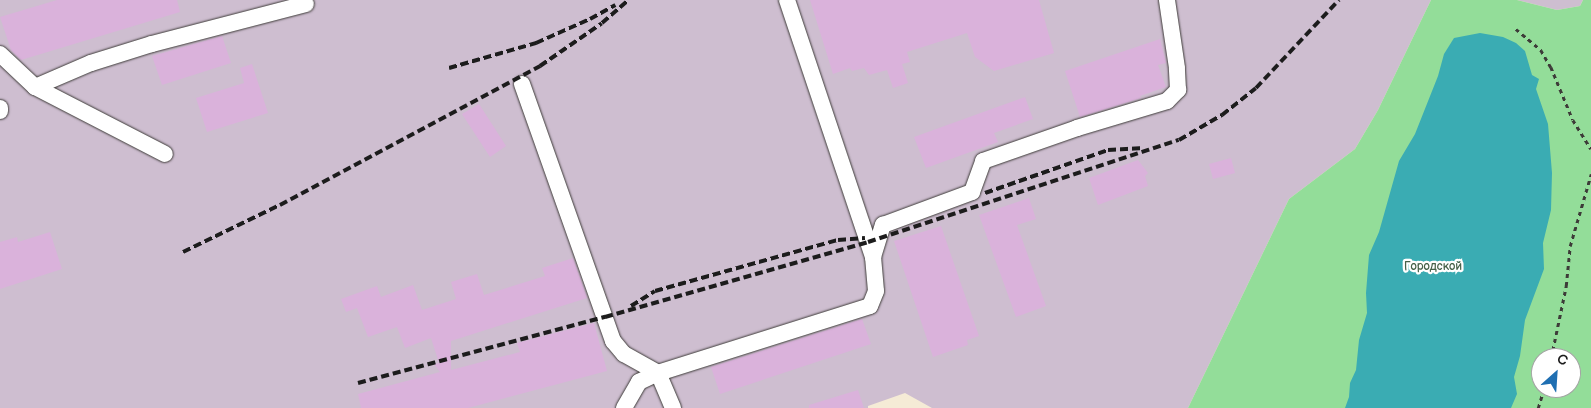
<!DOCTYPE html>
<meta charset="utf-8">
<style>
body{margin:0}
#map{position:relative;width:1591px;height:408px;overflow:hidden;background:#f5ebd6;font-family:"Balsamiq Sans",sans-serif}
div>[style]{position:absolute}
.industrial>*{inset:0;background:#cebed0}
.green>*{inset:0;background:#93dd99}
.water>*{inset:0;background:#3aacb3}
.building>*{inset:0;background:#dab2db}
.path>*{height:2.5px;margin-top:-1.25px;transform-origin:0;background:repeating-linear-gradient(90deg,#3d3b38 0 4px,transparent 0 8px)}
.roads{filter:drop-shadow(0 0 1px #3d3b38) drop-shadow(0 0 1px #3d3b38)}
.minor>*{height:16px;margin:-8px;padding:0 8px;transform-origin:8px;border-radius:8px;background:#fff}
.rail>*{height:4px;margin-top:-2px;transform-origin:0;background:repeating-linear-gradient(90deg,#1c1c1c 0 8px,transparent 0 12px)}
span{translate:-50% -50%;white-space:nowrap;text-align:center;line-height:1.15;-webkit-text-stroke:4.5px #fff;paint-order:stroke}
.park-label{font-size:12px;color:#466048}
.north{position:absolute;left:1531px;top:348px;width:50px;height:50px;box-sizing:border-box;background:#fff;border:1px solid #a4a4a4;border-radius:50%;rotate:26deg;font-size:14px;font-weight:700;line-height:20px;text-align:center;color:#1c1c1c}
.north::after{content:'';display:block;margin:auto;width:18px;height:22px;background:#1f6fb2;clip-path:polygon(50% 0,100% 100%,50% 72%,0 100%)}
</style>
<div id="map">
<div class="industrial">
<div style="clip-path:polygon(0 0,1431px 0,1378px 110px,1355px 149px,1289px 199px,1188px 408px,932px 408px,905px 393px,868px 406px,868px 408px,0 408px)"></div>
<div style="clip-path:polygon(1517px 0,1583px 0,1580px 6px,1557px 10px)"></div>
</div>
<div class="green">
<div style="clip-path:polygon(evenodd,1431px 0,1517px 0,1557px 10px,1580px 6px,1583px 0,1591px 0,1591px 408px,1188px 408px,1289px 199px,1355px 149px,1378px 110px,1431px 0,1541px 358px,1571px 358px,1571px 388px,1541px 388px,1541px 358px)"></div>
</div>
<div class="water">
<div style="clip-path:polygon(1480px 33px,1503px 37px,1516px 43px,1525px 51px,1532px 75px,1539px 79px,1536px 89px,1548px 124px,1552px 173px,1551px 210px,1543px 243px,1544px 269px,1525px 320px,1520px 356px,1514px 377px,1517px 394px,1511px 408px,1345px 408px,1349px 397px,1350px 383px,1356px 370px,1359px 340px,1367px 313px,1366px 293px,1369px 255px,1379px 232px,1399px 161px,1415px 134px,1438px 76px,1444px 54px,1454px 38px)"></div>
</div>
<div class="building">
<div style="clip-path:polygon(57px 0,177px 0,180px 12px,21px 60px,11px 50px,0 17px)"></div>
<div style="clip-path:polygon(810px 0,1039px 0,1054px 53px,994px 71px,975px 57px,967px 33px,907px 52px,910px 62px,902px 64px,908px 83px,893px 88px,887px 70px,869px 75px,864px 68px,852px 71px,850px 68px,833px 74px)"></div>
<div style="clip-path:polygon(222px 36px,231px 63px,162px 85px,152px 56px)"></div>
<div style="clip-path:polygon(1160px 39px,1166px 63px,1158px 65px,1166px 87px,1140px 96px,1141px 98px,1080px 117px,1065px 71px)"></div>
<div style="clip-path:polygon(252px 64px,268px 113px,207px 132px,196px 98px,244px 83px,240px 68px)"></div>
<div style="clip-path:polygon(1025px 97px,1033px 119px,994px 133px,998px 142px,926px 168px,914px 137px)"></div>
<div style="clip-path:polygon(479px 104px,506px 146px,490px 157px,462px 114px)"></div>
<div style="clip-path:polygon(1231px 158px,1235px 173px,1213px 179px,1209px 164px)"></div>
<div style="clip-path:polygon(1138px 160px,1148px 173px,1145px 176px,1148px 186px,1098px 205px,1089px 178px)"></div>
<div style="clip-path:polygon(1029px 198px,1036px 219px,1017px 225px,1046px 306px,1016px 317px,979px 215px)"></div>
<div style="clip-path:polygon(941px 226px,979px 336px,967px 340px,968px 345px,933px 357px,894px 241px)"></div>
<div style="clip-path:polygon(50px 232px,62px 269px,0 289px,0 242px,17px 237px,18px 242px)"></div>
<div style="clip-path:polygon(573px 258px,587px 298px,451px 341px,451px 370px,520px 352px,517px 343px,594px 323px,607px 371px,468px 408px,361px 408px,358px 394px,440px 372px,434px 364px,439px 363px,431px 338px,405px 348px,397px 327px,368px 337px,357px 308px,346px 312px,341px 299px,377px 286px,381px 297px,413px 285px,422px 310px,456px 299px,451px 282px,477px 274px,484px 295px,545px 276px,542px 268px)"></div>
<div style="clip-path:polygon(862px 319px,871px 344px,720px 394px,711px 367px)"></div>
<div style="clip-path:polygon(858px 390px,864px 408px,809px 408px,809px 405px)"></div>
</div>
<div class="path">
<div style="left:1516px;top:29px;width:33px;rotate:40deg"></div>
<div style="left:1541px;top:50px;width:20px;rotate:60deg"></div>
<div style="left:1551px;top:67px;width:57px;rotate:67.5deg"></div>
<div style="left:1573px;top:120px;width:34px;rotate:58deg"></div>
<div style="left:1551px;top:358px;width:74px;rotate:-78.2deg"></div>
<div style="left:1566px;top:286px;width:40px;rotate:-84.3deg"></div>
<div style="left:1570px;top:246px;width:75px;rotate:-73.7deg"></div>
<div style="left:1538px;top:408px;width:21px;rotate:-73deg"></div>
</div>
<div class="roads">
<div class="minor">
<div style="left:787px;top:0;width:271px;rotate:71.5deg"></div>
<div style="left:0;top:54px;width:48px;rotate:43.3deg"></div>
<div style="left:35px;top:87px;width:146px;rotate:27.3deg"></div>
<div style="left:522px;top:84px;width:273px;rotate:70.5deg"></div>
<div style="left:613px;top:341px;width:17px;rotate:50deg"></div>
<div style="left:624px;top:354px;width:39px;rotate:29deg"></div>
<div style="left:658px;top:373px;width:21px;rotate:155deg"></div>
<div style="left:639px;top:382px;width:30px;rotate:120deg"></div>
<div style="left:35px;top:87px;width:61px;rotate:-23.2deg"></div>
<div style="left:91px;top:63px;width:64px;rotate:-17.3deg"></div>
<div style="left:152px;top:44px;width:159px;rotate:-14.6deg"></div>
<div style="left:0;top:108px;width:3px;rotate:90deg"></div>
<div style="left:673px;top:408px;width:38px;rotate:-113deg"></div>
<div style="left:658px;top:373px;width:222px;rotate:-17.5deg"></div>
<div style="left:870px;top:306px;width:16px;rotate:-68deg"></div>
<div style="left:876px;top:291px;width:34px;rotate:-95deg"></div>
<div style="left:873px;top:257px;width:34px;rotate:-73deg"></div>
<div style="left:883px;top:225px;width:95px;rotate:-20.3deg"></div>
<div style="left:972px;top:192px;width:33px;rotate:-70deg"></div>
<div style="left:983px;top:161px;width:100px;rotate:-19.3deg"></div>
<div style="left:1077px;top:128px;width:94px;rotate:-16.7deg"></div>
<div style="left:1167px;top:101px;width:16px;rotate:-45deg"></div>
<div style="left:1178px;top:90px;width:22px;rotate:-93deg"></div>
<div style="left:1177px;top:68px;width:69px;rotate:-98.4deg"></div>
</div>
</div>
<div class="rail">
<div style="left:449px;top:68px;width:91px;rotate:-16deg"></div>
<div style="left:536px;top:43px;width:59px;rotate:-24deg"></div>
<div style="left:590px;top:19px;width:29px;rotate:-29deg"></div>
<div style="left:985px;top:193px;width:130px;rotate:-19.3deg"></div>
<div style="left:1108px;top:150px;width:36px;rotate:-3deg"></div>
<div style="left:183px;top:252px;width:108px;rotate:-25.9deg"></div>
<div style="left:280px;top:205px;width:295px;rotate:-28.1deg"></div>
<div style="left:540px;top:66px;width:75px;rotate:-34.7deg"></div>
<div style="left:602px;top:23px;width:35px;rotate:-41deg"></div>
<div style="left:631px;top:306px;width:28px;rotate:-32deg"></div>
<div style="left:655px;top:291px;width:190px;rotate:-15.6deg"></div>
<div style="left:838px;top:240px;width:27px;rotate:-4deg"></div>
<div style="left:358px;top:383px;width:256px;rotate:-15deg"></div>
<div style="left:605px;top:317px;width:273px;rotate:-15.9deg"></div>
<div style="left:868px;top:242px;width:327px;rotate:-18.2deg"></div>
<div style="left:1179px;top:140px;width:50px;rotate:-30.2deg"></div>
<div style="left:1222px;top:115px;width:43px;rotate:-38.5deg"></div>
<div style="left:1256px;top:88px;width:121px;rotate:-46.7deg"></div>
</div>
<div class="park-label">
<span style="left:1433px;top:267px">Городской</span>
</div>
<div class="north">С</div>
</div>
